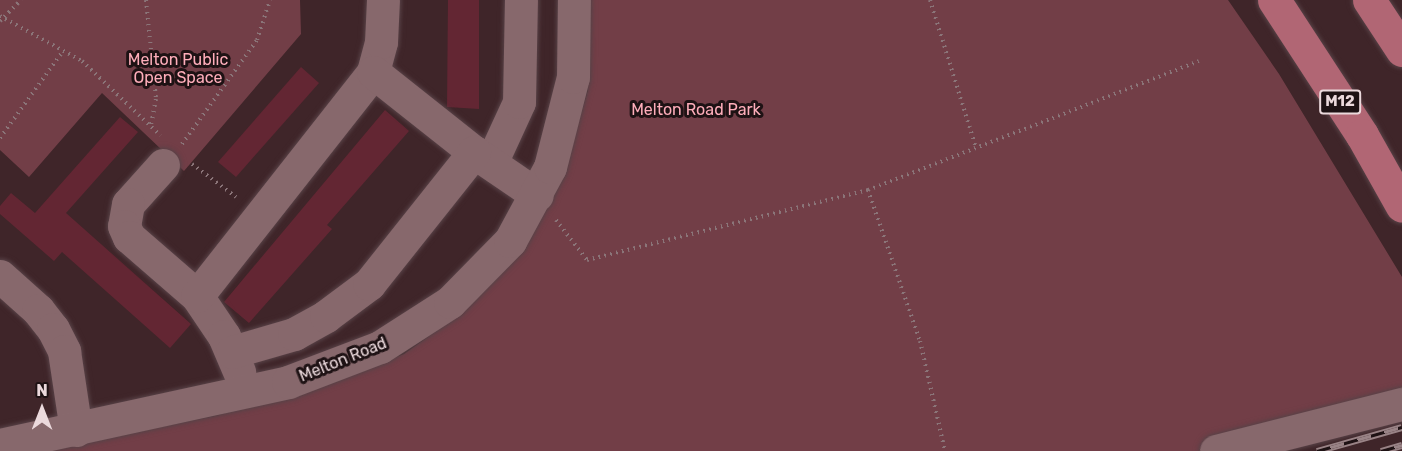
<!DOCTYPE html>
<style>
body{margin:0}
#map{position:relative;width:1402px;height:451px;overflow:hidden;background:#3f2529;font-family:Rubik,sans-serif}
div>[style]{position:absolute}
.green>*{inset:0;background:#723e47}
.building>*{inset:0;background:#632633}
.path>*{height:4px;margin-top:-2px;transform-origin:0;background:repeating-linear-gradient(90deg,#8b7579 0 1.5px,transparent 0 6px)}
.roads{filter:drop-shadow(0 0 2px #584247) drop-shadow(0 0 2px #584247)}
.minor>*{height:33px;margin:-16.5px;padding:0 16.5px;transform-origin:16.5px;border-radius:16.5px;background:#87686c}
.major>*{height:33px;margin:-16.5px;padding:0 16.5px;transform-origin:16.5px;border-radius:16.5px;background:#b16674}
.rail>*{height:7px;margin-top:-3.5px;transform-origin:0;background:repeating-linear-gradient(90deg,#1e1214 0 14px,#998386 0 28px);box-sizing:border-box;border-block:2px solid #998386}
span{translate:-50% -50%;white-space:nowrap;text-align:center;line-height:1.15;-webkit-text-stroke:6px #1e1214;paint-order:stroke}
.shield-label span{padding:2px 4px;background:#1e1214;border:2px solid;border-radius:4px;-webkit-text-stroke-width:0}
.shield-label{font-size:15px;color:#ebd9dc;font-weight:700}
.park-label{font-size:16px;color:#feadba}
.street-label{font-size:16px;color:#ebd9dc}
.north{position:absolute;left:12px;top:379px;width:60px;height:60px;-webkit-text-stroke:4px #1e1214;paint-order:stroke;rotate:0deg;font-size:16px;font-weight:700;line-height:24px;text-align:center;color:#ebd9dc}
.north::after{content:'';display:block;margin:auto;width:21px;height:27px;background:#ebd9dc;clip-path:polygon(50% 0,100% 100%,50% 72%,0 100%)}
</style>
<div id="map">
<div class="green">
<div style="clip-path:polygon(0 0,300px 0,301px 34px,184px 171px,102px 93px,29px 177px,0 150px)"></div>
<div style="clip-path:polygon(591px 0,1228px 0,1279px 74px,1402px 277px,1402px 417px,1283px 451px,40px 451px,215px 416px,333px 383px,404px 354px,466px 310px,511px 262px,571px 149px,588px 90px)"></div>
</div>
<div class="building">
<div style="clip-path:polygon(448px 0,479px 0,479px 109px,447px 107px)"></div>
<div style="clip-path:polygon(301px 67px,319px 83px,236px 177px,218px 162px)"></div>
<div style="clip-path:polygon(385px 110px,409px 131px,327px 225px,332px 229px,249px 323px,224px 302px)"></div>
<div style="clip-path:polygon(120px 117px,138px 132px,66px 213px,191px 324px,170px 348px,62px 252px,54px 261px,0 214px,0 206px,11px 193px,35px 213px)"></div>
</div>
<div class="path">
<div style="left:146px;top:0;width:100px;rotate:84.2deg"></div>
<div style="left:156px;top:99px;width:26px;rotate:101deg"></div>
<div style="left:930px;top:0;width:155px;rotate:72.7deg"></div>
<div style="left:0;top:16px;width:94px;rotate:28.8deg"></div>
<div style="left:82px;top:61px;width:108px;rotate:43.5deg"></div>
<div style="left:0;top:21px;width:30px;rotate:-45deg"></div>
<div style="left:0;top:138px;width:107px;rotate:-54.1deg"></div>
<div style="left:182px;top:144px;width:128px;rotate:-54.2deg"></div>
<div style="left:257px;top:40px;width:42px;rotate:-72deg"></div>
<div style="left:192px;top:164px;width:55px;rotate:36.9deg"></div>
<div style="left:868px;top:190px;width:160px;rotate:71deg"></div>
<div style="left:920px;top:341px;width:113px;rotate:77.2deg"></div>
<div style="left:556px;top:220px;width:51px;rotate:52.2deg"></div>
<div style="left:587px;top:260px;width:290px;rotate:-14deg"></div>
<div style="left:868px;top:190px;width:355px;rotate:-21.3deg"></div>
</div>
<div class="roads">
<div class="minor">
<div style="left:373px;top:72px;width:31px;rotate:-75deg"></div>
<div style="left:381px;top:42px;width:42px;rotate:-87.3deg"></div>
<div style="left:491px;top:163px;width:67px;rotate:-65.3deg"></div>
<div style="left:519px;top:102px;width:102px;rotate:-88.9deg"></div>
<div style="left:163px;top:165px;width:52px;rotate:131.9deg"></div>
<div style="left:128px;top:204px;width:22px;rotate:100deg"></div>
<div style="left:124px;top:226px;width:12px;rotate:66deg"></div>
<div style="left:129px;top:237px;width:90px;rotate:40.9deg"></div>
<div style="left:197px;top:296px;width:48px;rotate:56deg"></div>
<div style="left:224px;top:336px;width:39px;rotate:67deg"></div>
<div style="left:0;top:276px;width:51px;rotate:41.8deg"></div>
<div style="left:38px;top:310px;width:24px;rotate:52deg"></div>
<div style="left:53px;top:329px;width:25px;rotate:63deg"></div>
<div style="left:64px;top:351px;width:80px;rotate:81.4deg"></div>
<div style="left:197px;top:296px;width:285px;rotate:-51.8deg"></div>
<div style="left:373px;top:72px;width:129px;rotate:38.4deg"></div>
<div style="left:474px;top:152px;width:76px;rotate:34.3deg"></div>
<div style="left:232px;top:352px;width:65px;rotate:-16.2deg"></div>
<div style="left:294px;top:334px;width:37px;rotate:-29deg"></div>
<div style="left:326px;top:316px;width:54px;rotate:-36.7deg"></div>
<div style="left:369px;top:284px;width:169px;rotate:-51.5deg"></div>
<div style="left:0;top:445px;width:295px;rotate:-12.3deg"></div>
<div style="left:288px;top:382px;width:98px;rotate:-20.8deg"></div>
<div style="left:380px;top:347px;width:83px;rotate:-32.7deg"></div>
<div style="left:450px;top:302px;width:86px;rotate:-45.5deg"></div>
<div style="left:510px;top:241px;width:84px;rotate:-61.6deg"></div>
<div style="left:550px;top:167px;width:93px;rotate:-75.7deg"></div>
<div style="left:573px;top:77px;width:77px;rotate:-89.3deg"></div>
<div style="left:1216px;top:451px;width:192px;rotate:-14.2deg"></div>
</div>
<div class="major">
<div style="left:1274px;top:0;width:161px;rotate:56.9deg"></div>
<div style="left:1362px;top:135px;width:81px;rotate:60.6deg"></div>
<div style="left:1369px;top:0;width:60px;rotate:56.6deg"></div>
</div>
</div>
<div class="rail">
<div style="left:1317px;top:451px;width:88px;rotate:-15.8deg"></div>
<div style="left:1381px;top:451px;width:22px;rotate:-16deg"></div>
</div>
<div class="shield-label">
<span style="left:1340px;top:102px">M12</span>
</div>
<div class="park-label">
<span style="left:178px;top:69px">Melton Public<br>Open Space</span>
<span style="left:696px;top:110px">Melton Road Park</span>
</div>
<div class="street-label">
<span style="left:343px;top:360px;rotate:-22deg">Melton Road</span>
</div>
<div class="north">N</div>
</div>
